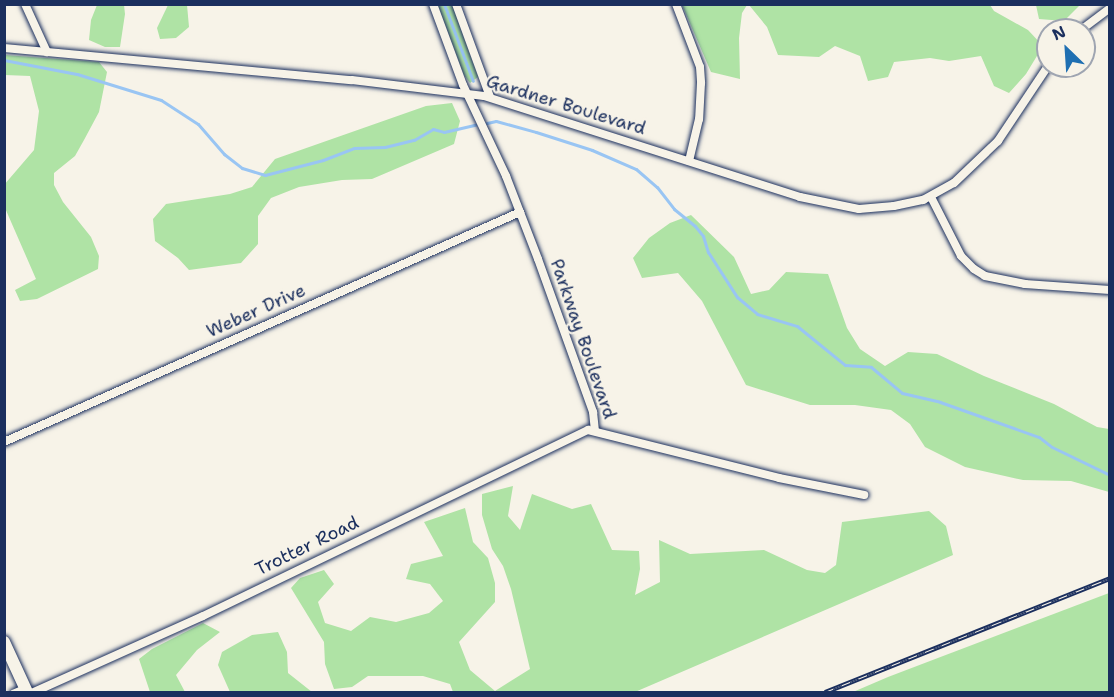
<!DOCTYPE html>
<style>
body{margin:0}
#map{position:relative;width:1114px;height:697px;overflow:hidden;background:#f7f3e8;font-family:"Shantell Sans",sans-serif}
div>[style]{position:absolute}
.green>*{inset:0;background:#afe3a5}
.stream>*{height:3px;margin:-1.5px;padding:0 1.5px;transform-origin:1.5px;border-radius:1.5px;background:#99c5f3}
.roads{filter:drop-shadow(0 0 2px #1b2f5e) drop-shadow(0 0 2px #1b2f5e)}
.lane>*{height:4.5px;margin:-2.25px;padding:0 2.25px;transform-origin:2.25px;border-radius:2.25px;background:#f7f3e8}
.street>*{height:8px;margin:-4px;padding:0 4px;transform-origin:4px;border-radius:4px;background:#f7f3e8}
.secondary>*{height:12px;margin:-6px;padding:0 6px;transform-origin:6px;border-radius:6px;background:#f7f3e8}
.rail>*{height:5px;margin-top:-2.5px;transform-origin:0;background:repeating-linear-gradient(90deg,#f7f3e8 0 9px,#1b2f5e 0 18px);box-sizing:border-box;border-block:2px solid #1b2f5e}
span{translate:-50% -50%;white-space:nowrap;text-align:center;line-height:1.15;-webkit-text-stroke:4.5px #f7f3e8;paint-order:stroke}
.street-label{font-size:18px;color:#1b2f5e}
.frame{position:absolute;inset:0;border:6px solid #1b2f5e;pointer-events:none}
.north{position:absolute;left:1036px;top:18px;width:60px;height:60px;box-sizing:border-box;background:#f7f3e8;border:2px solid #9fa5b1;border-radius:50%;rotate:335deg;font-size:16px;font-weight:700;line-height:24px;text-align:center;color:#1b2f5e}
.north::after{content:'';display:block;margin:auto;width:21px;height:27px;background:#1f6fb2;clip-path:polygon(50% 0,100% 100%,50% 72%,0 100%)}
</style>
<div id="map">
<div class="green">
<div style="clip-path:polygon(97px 5px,124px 5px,125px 14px,120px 47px,105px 47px,89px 40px,91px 20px)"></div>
<div style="clip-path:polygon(168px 5px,187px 5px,189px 27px,176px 38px,160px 39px,157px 28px)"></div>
<div style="clip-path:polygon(438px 5px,452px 5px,478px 77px,470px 83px,464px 75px)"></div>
<div style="clip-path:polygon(682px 5px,747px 5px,742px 13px,739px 38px,740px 79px,711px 72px)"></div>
<div style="clip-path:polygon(749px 5px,990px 5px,994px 11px,1028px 30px,1043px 46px,1026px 74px,1009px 93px,994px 86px,981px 56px,949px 61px,930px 58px,894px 62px,888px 77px,868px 81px,860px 56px,835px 46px,819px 57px,778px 55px,767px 27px)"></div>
<div style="clip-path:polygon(1036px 5px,1036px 4px,1080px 5px,1064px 21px,1039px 19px)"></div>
<div style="clip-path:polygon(5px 55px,99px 62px,107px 72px,99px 112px,84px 140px,75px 156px,54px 173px,54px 185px,63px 202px,91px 237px,99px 256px,98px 269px,37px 299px,20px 301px,15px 290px,36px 279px,5px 208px,4px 185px,34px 150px,39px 111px,30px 76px,5px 75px)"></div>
<div style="clip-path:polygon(452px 103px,460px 121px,454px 144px,372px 179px,342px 180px,299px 187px,271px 198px,258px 216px,258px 244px,241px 263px,189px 270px,178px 258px,155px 241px,153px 219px,166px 204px,230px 194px,252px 187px,275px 159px,426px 106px)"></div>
<div style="clip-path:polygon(691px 215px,734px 257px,751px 294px,769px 290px,786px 272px,828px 274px,847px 328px,860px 349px,885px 366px,908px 352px,937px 354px,984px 376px,1054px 404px,1097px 427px,1109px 429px,1109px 492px,1071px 481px,1023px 480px,965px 467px,925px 447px,910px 424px,891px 410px,855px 405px,810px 405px,746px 385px,702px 301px,678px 273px,642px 278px,633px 258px,649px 238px,670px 223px)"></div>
<div style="clip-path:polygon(513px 486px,508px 516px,520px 530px,532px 494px,572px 509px,591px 504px,612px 550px,639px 551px,640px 569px,635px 595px,660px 582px,659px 540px,690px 554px,764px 550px,807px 570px,825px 573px,836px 565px,842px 522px,929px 511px,946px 526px,953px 555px,635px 692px,453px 692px,450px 684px,423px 676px,368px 676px,352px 687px,334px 689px,325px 664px,324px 642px,291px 588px,300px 578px,324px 570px,334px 584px,318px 602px,325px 623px,351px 631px,370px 617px,396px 622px,429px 613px,443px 601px,430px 584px,406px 579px,411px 564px,443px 556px,424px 522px,465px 508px,473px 542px,488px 558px,495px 583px,495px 602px,459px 642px,470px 670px,495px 691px,530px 669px,511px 589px,503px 566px,492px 549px,482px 515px,482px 494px)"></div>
<div style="clip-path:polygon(1109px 593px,1109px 692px,853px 692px,888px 677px)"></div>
<div style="clip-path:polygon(203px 623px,220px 632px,197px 650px,176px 675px,185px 692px,150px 692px,139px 659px,152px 649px)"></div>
<div style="clip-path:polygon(278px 632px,287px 652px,288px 673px,312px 692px,230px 692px,218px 665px,222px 652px,252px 635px)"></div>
</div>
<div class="stream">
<div style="left:444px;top:4px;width:82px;rotate:69.4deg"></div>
<div style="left:4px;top:60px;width:74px;rotate:10.9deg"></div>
<div style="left:77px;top:74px;width:88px;rotate:17.2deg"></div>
<div style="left:161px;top:100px;width:44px;rotate:33deg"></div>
<div style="left:198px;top:124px;width:40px;rotate:49deg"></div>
<div style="left:224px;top:154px;width:23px;rotate:38deg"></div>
<div style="left:242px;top:168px;width:24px;rotate:17deg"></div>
<div style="left:265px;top:175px;width:60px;rotate:-14.5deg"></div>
<div style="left:323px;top:160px;width:33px;rotate:-21deg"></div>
<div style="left:354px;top:148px;width:31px;rotate:-2deg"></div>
<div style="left:385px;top:147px;width:30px;rotate:-14deg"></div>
<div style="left:414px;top:140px;width:22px;rotate:-30deg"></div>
<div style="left:433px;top:129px;width:11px;rotate:15deg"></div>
<div style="left:444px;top:132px;width:32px;rotate:-13deg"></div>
<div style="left:487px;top:123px;width:9px;rotate:-13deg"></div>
<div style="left:496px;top:121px;width:41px;rotate:15.4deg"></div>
<div style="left:536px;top:132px;width:59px;rotate:17.8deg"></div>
<div style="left:592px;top:150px;width:48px;rotate:23.4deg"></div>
<div style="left:636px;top:169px;width:28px;rotate:41deg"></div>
<div style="left:657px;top:187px;width:28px;rotate:52deg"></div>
<div style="left:674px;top:209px;width:27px;rotate:39deg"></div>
<div style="left:695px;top:226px;width:13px;rotate:51deg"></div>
<div style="left:703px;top:236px;width:17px;rotate:73deg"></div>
<div style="left:708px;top:252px;width:54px;rotate:57.2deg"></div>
<div style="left:737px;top:297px;width:26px;rotate:40deg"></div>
<div style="left:757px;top:314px;width:42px;rotate:16.7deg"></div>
<div style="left:797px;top:326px;width:62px;rotate:39.1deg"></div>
<div style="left:845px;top:365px;width:26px;rotate:4deg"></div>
<div style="left:871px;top:367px;width:40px;rotate:40deg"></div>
<div style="left:902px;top:393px;width:39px;rotate:13deg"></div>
<div style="left:940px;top:402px;width:105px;rotate:19.5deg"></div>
<div style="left:1039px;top:437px;width:16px;rotate:38deg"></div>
<div style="left:1052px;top:447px;width:64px;rotate:25.8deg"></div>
</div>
<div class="roads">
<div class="lane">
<div style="left:12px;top:692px;width:13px;rotate:-23deg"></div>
</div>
<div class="street">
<div style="left:25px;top:4px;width:53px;rotate:65.4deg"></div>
<div style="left:433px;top:4px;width:86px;rotate:69.7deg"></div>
<div style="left:463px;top:85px;width:101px;rotate:64.7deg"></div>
<div style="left:506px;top:176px;width:89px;rotate:68.9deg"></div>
<div style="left:538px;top:259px;width:163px;rotate:70.2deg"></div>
<div style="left:593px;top:412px;width:18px;rotate:84deg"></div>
<div style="left:456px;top:4px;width:99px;rotate:69.9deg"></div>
<div style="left:676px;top:4px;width:67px;rotate:69.1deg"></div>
<div style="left:700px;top:67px;width:16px;rotate:86deg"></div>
<div style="left:701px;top:83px;width:36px;rotate:93deg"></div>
<div style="left:699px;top:119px;width:43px;rotate:103.4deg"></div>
<div style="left:1081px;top:30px;width:36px;rotate:-37deg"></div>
<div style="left:4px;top:48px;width:349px;rotate:5.3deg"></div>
<div style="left:352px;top:80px;width:133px;rotate:6.9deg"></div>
<div style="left:484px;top:96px;width:332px;rotate:17.7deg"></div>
<div style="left:800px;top:197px;width:60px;rotate:11.5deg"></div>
<div style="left:859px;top:209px;width:35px;rotate:-5deg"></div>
<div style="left:894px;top:206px;width:30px;rotate:-12deg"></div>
<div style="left:923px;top:200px;width:35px;rotate:-29deg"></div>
<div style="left:954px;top:183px;width:61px;rotate:-43.7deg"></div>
<div style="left:998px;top:141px;width:90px;rotate:-56.3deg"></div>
<div style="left:931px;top:197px;width:66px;rotate:63deg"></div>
<div style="left:961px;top:256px;width:18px;rotate:45deg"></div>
<div style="left:974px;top:269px;width:13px;rotate:32deg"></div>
<div style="left:985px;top:276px;width:41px;rotate:11.3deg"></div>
<div style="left:1025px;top:284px;width:85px;rotate:4deg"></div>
<div style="left:4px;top:442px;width:565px;rotate:-24.02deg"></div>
<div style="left:34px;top:692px;width:185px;rotate:-24.2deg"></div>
<div style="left:203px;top:616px;width:428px;rotate:-25.8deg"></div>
<div style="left:588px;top:430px;width:197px;rotate:14.1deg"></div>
<div style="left:779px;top:478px;width:87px;rotate:11.3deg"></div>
</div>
<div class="secondary">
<div style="left:4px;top:642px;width:55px;rotate:65.3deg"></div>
</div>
</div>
<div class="rail">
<div style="left:825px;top:692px;width:307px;rotate:-21.8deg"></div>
</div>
<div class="street-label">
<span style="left:566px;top:105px;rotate:17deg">Gardner Boulevard</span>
<span style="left:256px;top:311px;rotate:-24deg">Weber Drive</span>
<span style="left:583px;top:339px;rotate:71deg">Parkway Boulevard</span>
<span style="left:307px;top:546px;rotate:-26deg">Trotter Road</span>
</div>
<div class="frame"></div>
<div class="north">N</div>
</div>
